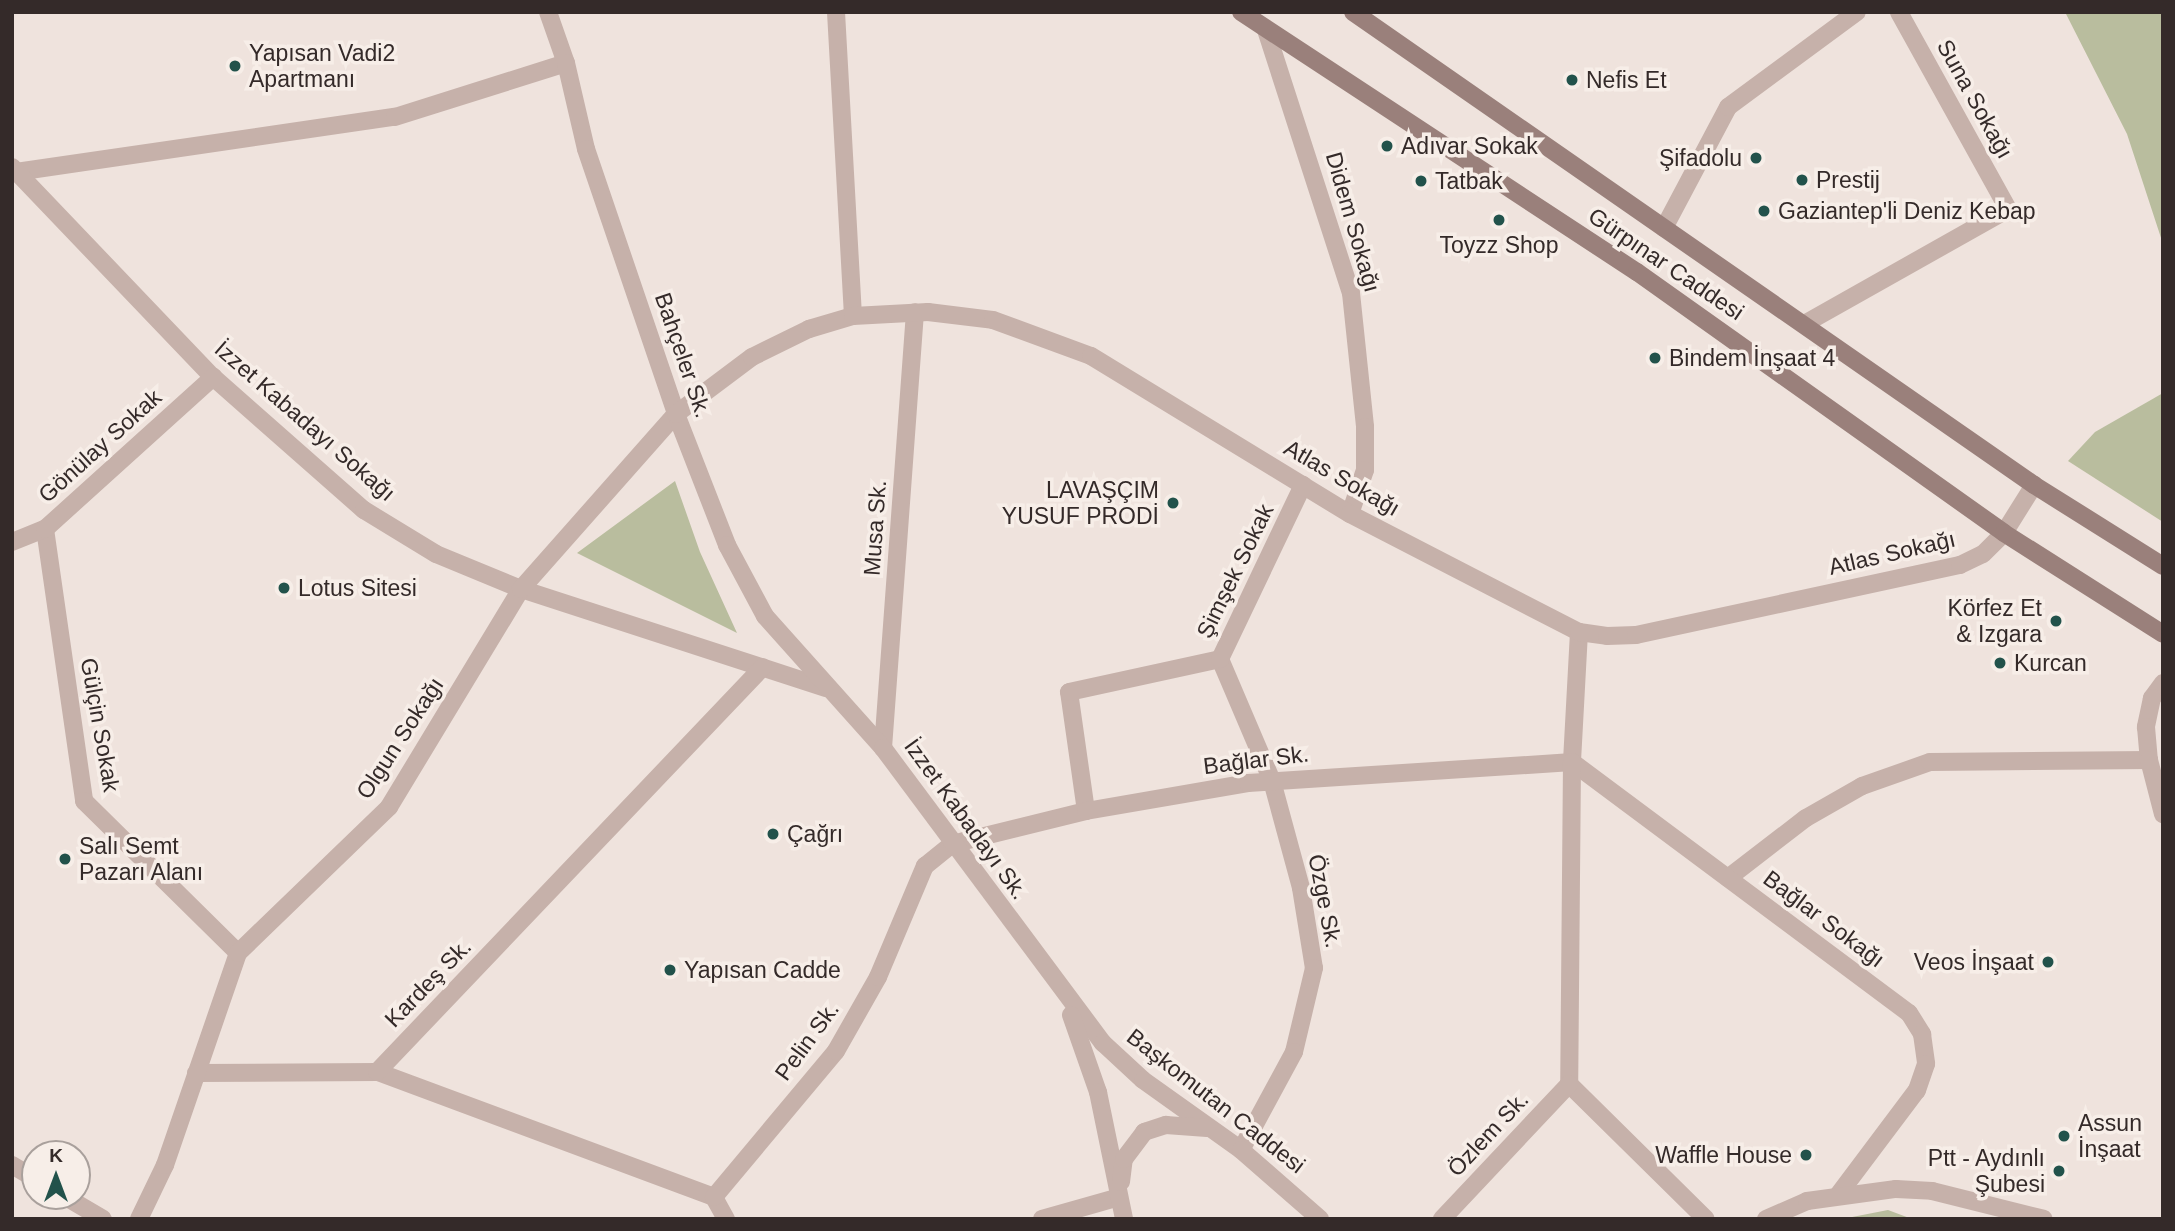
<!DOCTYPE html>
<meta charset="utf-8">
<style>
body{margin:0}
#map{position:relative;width:2175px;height:1231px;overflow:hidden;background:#efe3dd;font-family:Arial,sans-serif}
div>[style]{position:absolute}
.green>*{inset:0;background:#b9bd9e}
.service>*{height:18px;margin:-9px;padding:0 9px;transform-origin:9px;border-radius:9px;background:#c6b1aa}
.minor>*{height:18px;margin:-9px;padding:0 9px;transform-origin:9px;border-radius:9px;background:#c6b1aa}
.tertiary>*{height:18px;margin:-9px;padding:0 9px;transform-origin:9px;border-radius:9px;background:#c6b1aa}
.secondary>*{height:18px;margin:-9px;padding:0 9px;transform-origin:9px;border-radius:9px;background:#9a807b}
.dots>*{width:19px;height:19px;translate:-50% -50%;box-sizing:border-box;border:4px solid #f7eee8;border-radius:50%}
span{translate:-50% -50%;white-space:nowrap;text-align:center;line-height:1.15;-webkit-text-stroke:7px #f7eee8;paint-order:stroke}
.poi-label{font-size:23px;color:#342a29}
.left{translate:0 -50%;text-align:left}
.right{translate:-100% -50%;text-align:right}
.street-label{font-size:23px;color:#342a29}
.frame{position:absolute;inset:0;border:14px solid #342a29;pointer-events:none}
.north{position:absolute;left:21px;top:1140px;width:70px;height:70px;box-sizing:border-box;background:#f7eee8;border:2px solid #a9a09c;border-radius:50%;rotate:0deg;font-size:19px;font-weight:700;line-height:28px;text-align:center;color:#342a29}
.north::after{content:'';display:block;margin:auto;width:24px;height:32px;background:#22524b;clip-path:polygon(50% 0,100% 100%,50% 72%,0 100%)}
</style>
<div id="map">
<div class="green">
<div style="clip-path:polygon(2065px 12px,2163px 12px,2163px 244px,2127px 134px)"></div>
<div style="clip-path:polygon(2163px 393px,2163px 522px,2068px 461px,2095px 432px)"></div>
<div style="clip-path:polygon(675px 481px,700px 552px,737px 633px,577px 553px)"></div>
<div style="clip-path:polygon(1888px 1210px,1912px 1219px,1842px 1219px)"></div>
</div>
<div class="service">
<div style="left:16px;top:172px;width:383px;rotate:-8.3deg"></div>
<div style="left:395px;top:117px;width:179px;rotate:-17.5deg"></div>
<div style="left:1728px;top:878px;width:98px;rotate:-37.6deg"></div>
<div style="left:1806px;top:818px;width:64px;rotate:-29.7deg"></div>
<div style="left:1862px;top:786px;width:72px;rotate:-19.4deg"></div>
<div style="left:1930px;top:762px;width:219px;rotate:-0.5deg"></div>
</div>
<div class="minor">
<div style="left:836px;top:12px;width:304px;rotate:86.8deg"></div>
<div style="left:1266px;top:30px;width:276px;rotate:72.1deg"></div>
<div style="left:1351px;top:293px;width:135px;rotate:84deg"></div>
<div style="left:1365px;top:427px;width:43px;rotate:90deg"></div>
<div style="left:1365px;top:470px;width:46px;rotate:108.8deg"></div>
<div style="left:12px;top:167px;width:291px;rotate:46.3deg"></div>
<div style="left:213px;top:377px;width:201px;rotate:41.4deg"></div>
<div style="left:364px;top:510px;width:84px;rotate:31.4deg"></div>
<div style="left:436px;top:554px;width:92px;rotate:22.4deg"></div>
<div style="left:521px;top:589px;width:321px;rotate:18deg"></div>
<div style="left:1664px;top:228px;width:137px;rotate:-62.1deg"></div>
<div style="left:1728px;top:107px;width:160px;rotate:-36.4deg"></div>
<div style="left:1806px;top:323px;width:232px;rotate:-29.4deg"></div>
<div style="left:2008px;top:209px;width:225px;rotate:-119deg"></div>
<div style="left:45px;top:529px;width:275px;rotate:81.8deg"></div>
<div style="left:84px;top:801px;width:216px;rotate:44.6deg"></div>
<div style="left:12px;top:542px;width:35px;rotate:-22deg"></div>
<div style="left:45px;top:529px;width:227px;rotate:-42.1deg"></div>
<div style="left:1579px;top:632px;width:130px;rotate:93.1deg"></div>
<div style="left:1572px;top:762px;width:420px;rotate:36.7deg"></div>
<div style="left:1909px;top:1013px;width:25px;rotate:58deg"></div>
<div style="left:1922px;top:1034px;width:30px;rotate:82deg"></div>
<div style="left:1926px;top:1064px;width:28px;rotate:109deg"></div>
<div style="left:1917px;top:1090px;width:130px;rotate:126.9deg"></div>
<div style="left:1220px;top:659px;width:133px;rotate:66.9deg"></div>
<div style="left:1272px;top:781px;width:111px;rotate:74.8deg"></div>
<div style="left:1301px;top:888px;width:81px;rotate:80.8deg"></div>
<div style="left:1314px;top:968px;width:86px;rotate:103.4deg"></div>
<div style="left:1294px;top:1052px;width:111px;rotate:118.4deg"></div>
<div style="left:2163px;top:683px;width:19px;rotate:126deg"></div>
<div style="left:2152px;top:698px;width:30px;rotate:102deg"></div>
<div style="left:2146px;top:727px;width:33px;rotate:85deg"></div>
<div style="left:2149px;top:760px;width:56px;rotate:75.5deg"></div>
<div style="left:883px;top:748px;width:437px;rotate:-85.8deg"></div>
<div style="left:1086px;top:811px;width:120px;rotate:-98.1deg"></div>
<div style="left:1069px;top:692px;width:155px;rotate:-12.3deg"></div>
<div style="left:1220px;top:659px;width:193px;rotate:-64.5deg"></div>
<div style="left:196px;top:1073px;width:181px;rotate:-0.3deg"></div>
<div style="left:12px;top:1165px;width:27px;rotate:31deg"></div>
<div style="left:64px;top:1196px;width:45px;rotate:30.5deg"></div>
<div style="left:714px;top:1197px;width:359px;rotate:-159.6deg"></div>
<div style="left:377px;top:1072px;width:559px;rotate:-46.38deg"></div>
<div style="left:139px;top:1219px;width:60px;rotate:-64.3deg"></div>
<div style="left:165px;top:1165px;width:224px;rotate:-71deg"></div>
<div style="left:238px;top:953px;width:210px;rotate:-44deg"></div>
<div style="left:389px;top:807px;width:255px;rotate:-58.8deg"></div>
<div style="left:521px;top:589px;width:234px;rotate:-48.5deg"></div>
<div style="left:726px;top:1219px;width:25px;rotate:-119deg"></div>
<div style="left:714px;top:1197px;width:190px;rotate:-50.1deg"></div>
<div style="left:836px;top:1051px;width:85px;rotate:-60.4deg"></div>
<div style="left:878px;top:977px;width:121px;rotate:-67.1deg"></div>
<div style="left:925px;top:866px;width:35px;rotate:-39deg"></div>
<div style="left:952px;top:844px;width:138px;rotate:-13.8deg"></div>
<div style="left:1086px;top:811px;width:164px;rotate:-9.8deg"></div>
<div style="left:1248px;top:783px;width:325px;rotate:-3.7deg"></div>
<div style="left:1572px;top:762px;width:322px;rotate:90.5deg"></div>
<div style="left:1569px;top:1084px;width:192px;rotate:44.6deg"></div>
<div style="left:1042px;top:1219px;width:80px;rotate:-15.9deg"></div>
<div style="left:1442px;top:1219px;width:185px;rotate:-46.7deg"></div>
</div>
<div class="tertiary">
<div style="left:548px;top:12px;width:54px;rotate:70.6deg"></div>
<div style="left:566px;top:63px;width:88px;rotate:76.9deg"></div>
<div style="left:586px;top:149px;width:280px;rotate:71.2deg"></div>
<div style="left:676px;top:414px;width:141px;rotate:68.7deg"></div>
<div style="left:727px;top:545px;width:81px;rotate:61.8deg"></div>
<div style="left:765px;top:616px;width:177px;rotate:48.2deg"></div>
<div style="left:883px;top:748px;width:368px;rotate:53.3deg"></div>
<div style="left:1103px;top:1043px;width:54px;rotate:42.8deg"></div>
<div style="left:1143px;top:1080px;width:120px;rotate:35.5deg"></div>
<div style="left:1241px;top:1150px;width:105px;rotate:41.1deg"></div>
<div style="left:676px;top:414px;width:95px;rotate:-36.9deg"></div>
<div style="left:752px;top:357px;width:64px;rotate:-26.2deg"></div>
<div style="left:809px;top:329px;width:46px;rotate:-16.5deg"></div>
<div style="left:853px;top:316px;width:75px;rotate:-3.1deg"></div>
<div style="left:928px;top:312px;width:65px;rotate:7deg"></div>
<div style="left:993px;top:320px;width:104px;rotate:20.2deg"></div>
<div style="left:1091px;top:356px;width:303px;rotate:31.4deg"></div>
<div style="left:1350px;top:514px;width:258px;rotate:27.3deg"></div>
<div style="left:1579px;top:632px;width:28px;rotate:8deg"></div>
<div style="left:1607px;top:636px;width:29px;rotate:-2deg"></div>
<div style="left:1636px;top:635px;width:331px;rotate:-12.2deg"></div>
<div style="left:1960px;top:565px;width:25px;rotate:-26deg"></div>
<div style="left:1983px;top:554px;width:30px;rotate:-45deg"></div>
<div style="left:2004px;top:533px;width:57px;rotate:-58deg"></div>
<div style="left:1071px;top:1015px;width:82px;rotate:70.7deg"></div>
<div style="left:1098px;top:1092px;width:130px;rotate:78.4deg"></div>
<div style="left:1121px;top:1182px;width:23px;rotate:-83deg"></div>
<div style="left:1124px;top:1159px;width:34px;rotate:-53deg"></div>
<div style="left:1144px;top:1132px;width:23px;rotate:-18deg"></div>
<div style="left:1166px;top:1125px;width:41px;rotate:4.2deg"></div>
<div style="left:1766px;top:1219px;width:45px;rotate:-23.7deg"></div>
<div style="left:1807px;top:1201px;width:90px;rotate:-7.7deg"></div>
<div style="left:1896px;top:1189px;width:36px;rotate:3deg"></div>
<div style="left:1932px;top:1191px;width:115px;rotate:14deg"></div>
</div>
<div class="secondary">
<div style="left:1241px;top:12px;width:474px;rotate:33.3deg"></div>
<div style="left:1637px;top:272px;width:450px;rotate:35.4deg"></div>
<div style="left:2004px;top:533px;width:188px;rotate:32.4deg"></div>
<div style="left:1353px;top:12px;width:829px;rotate:34.78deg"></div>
<div style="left:2034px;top:485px;width:152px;rotate:32.1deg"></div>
</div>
<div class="dots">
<div style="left:235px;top:66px;background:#22524b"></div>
<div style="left:1572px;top:80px;background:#22524b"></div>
<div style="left:1387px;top:146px;background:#22524b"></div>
<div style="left:1756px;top:158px;background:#22524b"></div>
<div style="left:1802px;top:180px;background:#22524b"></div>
<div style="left:1421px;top:181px;background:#22524b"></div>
<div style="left:1764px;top:211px;background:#22524b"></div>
<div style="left:1499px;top:220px;background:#22524b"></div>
<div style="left:1655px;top:358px;background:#22524b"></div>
<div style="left:1173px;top:503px;background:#22524b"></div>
<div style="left:284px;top:588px;background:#22524b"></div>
<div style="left:2056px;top:621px;background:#22524b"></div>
<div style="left:2000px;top:663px;background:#22524b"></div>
<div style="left:773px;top:834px;background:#22524b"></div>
<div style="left:65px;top:859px;background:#22524b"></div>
<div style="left:2048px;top:962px;background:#22524b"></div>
<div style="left:670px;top:970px;background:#22524b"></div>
<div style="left:2064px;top:1136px;background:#22524b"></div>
<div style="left:1806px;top:1155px;background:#22524b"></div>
<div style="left:2059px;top:1171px;background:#22524b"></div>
</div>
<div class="poi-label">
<span class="left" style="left:249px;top:66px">Yapısan Vadi2<br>Apartmanı</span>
<span class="left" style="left:1586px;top:80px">Nefis Et</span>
<span class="left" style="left:1401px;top:146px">Adıvar Sokak</span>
<span class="right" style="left:1742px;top:158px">Şifadolu</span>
<span class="left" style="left:1816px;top:180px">Prestij</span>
<span class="left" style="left:1435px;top:181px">Tatbak</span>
<span class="left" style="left:1778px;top:211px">Gaziantep'li Deniz Kebap</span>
<span style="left:1499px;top:245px">Toyzz Shop</span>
<span class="left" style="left:1669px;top:358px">Bindem İnşaat 4</span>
<span class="right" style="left:1159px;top:503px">LAVAŞÇIM<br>YUSUF PRODİ</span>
<span class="left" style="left:298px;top:588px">Lotus Sitesi</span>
<span class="right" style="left:2042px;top:621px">Körfez Et<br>&amp; Izgara</span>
<span class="left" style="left:2014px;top:663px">Kurcan</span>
<span class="left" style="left:787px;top:834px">Çağrı</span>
<span class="left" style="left:79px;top:859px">Salı Semt<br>Pazarı Alanı</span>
<span class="right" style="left:2034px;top:962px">Veos İnşaat</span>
<span class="left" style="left:684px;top:970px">Yapısan Cadde</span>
<span class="left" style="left:2078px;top:1136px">Assun<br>İnşaat</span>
<span class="right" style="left:1792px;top:1155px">Waffle House</span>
<span class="right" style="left:2045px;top:1171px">Ptt - Aydınlı<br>Şubesi</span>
</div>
<div class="street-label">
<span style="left:1975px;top:99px;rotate:61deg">Suna Sokağı</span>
<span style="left:1353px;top:222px;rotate:74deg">Didem Sokağı</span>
<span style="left:1666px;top:264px;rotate:34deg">Gürpınar Caddesi</span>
<span style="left:683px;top:355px;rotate:71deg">Bahçeler Sk.</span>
<span style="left:305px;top:421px;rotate:41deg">İzzet Kabadayı Sokağı</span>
<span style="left:100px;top:446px;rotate:-42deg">Gönülay Sokak</span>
<span style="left:1342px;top:478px;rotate:30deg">Atlas Sokağı</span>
<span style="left:875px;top:528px;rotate:-86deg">Musa Sk.</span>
<span style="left:1892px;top:553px;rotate:-13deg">Atlas Sokağı</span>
<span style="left:1235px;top:571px;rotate:-64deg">Şimşek Sokak</span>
<span style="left:100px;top:725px;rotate:80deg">Gülçin Sokak</span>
<span style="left:400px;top:738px;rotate:-57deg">Olgun Sokağı</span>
<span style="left:1256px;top:760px;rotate:-7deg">Bağlar Sk.</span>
<span style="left:966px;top:819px;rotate:54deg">İzzet Kabadayı Sk.</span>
<span style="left:1325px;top:901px;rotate:79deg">Özge Sk.</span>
<span style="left:1824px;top:919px;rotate:37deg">Bağlar Sokağı</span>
<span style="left:428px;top:983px;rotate:-46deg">Kardeş Sk.</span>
<span style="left:807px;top:1041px;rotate:-54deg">Pelin Sk.</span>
<span style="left:1216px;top:1101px;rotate:38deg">Başkomutan Caddesi</span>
<span style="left:1488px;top:1134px;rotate:-47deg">Özlem Sk.</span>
</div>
<div class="frame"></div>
<div class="north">K</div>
</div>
